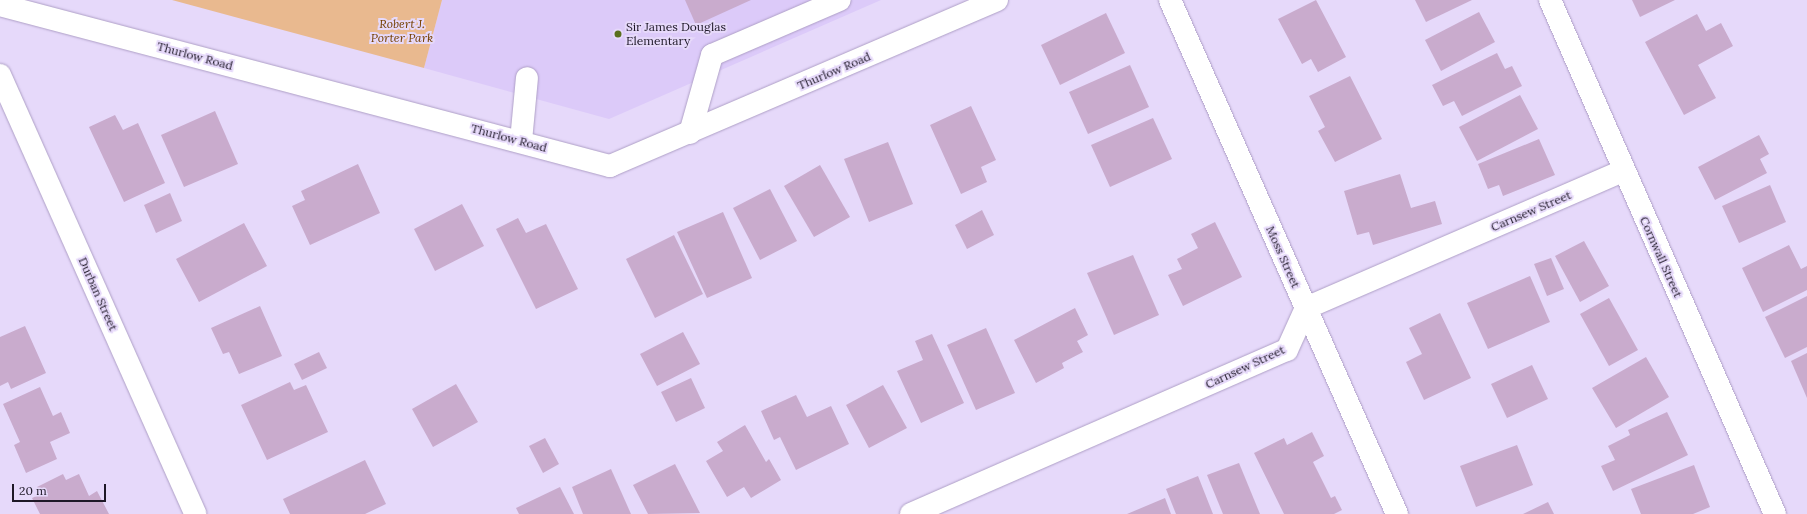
<!DOCTYPE html>
<style>
body{margin:0}
#map{position:relative;width:1807px;height:514px;overflow:hidden;background:#e6d9fa;font-family:Lora,serif}
div>[style]{position:absolute}
.built>*{inset:0;background:#dccaf9}
.green>*{inset:0;background:#e9b98f}
.building>*{inset:0;background:#c9abcd}
.roads{filter:drop-shadow(0 0 1px #ae9fc6) drop-shadow(0 0 1px #ae9fc6)}
.minor>*{height:22px;margin:-11px;padding:0 11px;transform-origin:11px;border-radius:11px;background:#fff}
.dots>*{width:11px;height:11px;translate:-50% -50%;box-sizing:border-box;border:2px solid #e6d9fa;border-radius:50%}
span{translate:-50% -50%;white-space:nowrap;text-align:center;line-height:1.15;-webkit-text-stroke:4px #e6d9fa;paint-order:stroke}
.park-label{font-size:12px;color:#744000;font-style:italic}
.poi-label{font-size:12px;color:#1e1827}
.left{translate:0 -50%;text-align:left}
.street-label{font-size:12px;color:#1e1827}
.scale{position:absolute;left:12px;top:484px;width:94px;height:18px;box-sizing:border-box;border:2px solid #1e1827;border-top:0;padding-left:5px;font-size:12px;line-height:14px;white-space:nowrap;color:#1e1827;-webkit-text-stroke:3px #e6d9fa;paint-order:stroke}
</style>
<div id="map">
<div class="built">
<div style="clip-path:polygon(442px 0,881px 0,609px 119px,424px 68px)"></div>
</div>
<div class="green">
<div style="clip-path:polygon(172px 0,442px 0,424px 68px)"></div>
</div>
<div class="building">
<div style="clip-path:polygon(685px 0,751px 0,696px 25px)"></div>
<div style="clip-path:polygon(1316px 0,1346px 57px,1318px 72px,1311px 59px,1302px 64px,1278px 19px)"></div>
<div style="clip-path:polygon(1415px 0,1472px 0,1426px 22px)"></div>
<div style="clip-path:polygon(1632px 0,1675px 0,1640px 17px)"></div>
<div style="clip-path:polygon(1479px 12px,1495px 42px,1441px 71px,1425px 40px)"></div>
<div style="clip-path:polygon(1106px 13px,1125px 53px,1060px 85px,1041px 45px)"></div>
<div style="clip-path:polygon(1697px 14px,1706px 31px,1721px 23px,1733px 46px,1698px 65px,1716px 98px,1684px 115px,1645px 42px)"></div>
<div style="clip-path:polygon(1497px 53px,1505px 69px,1512px 66px,1522px 86px,1462px 116px,1454px 101px,1443px 106px,1432px 85px)"></div>
<div style="clip-path:polygon(1130px 65px,1149px 107px,1088px 134px,1069px 92px)"></div>
<div style="clip-path:polygon(1350px 76px,1382px 139px,1335px 162px,1318px 131px,1325px 127px,1309px 96px)"></div>
<div style="clip-path:polygon(1520px 95px,1538px 129px,1477px 161px,1459px 127px)"></div>
<div style="clip-path:polygon(971px 106px,996px 160px,981px 167px,987px 182px,961px 194px,930px 125px)"></div>
<div style="clip-path:polygon(215px 111px,238px 164px,184px 187px,161px 135px)"></div>
<div style="clip-path:polygon(115px 115px,123px 130px,138px 123px,165px 183px,124px 202px,89px 127px)"></div>
<div style="clip-path:polygon(1153px 118px,1172px 159px,1110px 187px,1091px 145px)"></div>
<div style="clip-path:polygon(1759px 135px,1769px 154px,1760px 159px,1767px 173px,1715px 200px,1698px 167px)"></div>
<div style="clip-path:polygon(1539px 139px,1555px 175px,1503px 196px,1499px 185px,1488px 189px,1478px 164px)"></div>
<div style="clip-path:polygon(888px 142px,913px 204px,869px 222px,844px 159px)"></div>
<div style="clip-path:polygon(358px 164px,380px 213px,310px 245px,292px 206px,305px 200px,301px 191px)"></div>
<div style="clip-path:polygon(820px 165px,850px 217px,814px 237px,784px 186px)"></div>
<div style="clip-path:polygon(1400px 174px,1411px 208px,1435px 201px,1442px 224px,1373px 245px,1369px 232px,1357px 235px,1344px 191px)"></div>
<div style="clip-path:polygon(1770px 185px,1786px 222px,1739px 243px,1722px 206px)"></div>
<div style="clip-path:polygon(770px 189px,797px 241px,760px 260px,733px 208px)"></div>
<div style="clip-path:polygon(170px 193px,182px 221px,156px 233px,144px 205px)"></div>
<div style="clip-path:polygon(462px 204px,484px 246px,435px 271px,414px 229px)"></div>
<div style="clip-path:polygon(982px 210px,994px 235px,967px 249px,955px 225px)"></div>
<div style="clip-path:polygon(723px 212px,752px 278px,707px 298px,677px 232px)"></div>
<div style="clip-path:polygon(518px 218px,526px 233px,546px 224px,578px 289px,536px 309px,496px 229px)"></div>
<div style="clip-path:polygon(1215px 222px,1242px 277px,1183px 306px,1168px 275px,1182px 269px,1177px 259px,1198px 248px,1191px 234px)"></div>
<div style="clip-path:polygon(244px 223px,267px 266px,199px 302px,176px 259px)"></div>
<div style="clip-path:polygon(674px 235px,703px 294px,655px 318px,626px 259px)"></div>
<div style="clip-path:polygon(1584px 241px,1609px 286px,1580px 302px,1555px 256px)"></div>
<div style="clip-path:polygon(1789px 245px,1801px 269px,1807px 266px,1807px 290px,1763px 312px,1742px 268px)"></div>
<div style="clip-path:polygon(1133px 255px,1159px 315px,1114px 335px,1087px 273px)"></div>
<div style="clip-path:polygon(1551px 258px,1564px 289px,1547px 296px,1534px 264px)"></div>
<div style="clip-path:polygon(1530px 276px,1550px 322px,1488px 349px,1467px 303px)"></div>
<div style="clip-path:polygon(1807px 296px,1807px 347px,1785px 358px,1765px 317px)"></div>
<div style="clip-path:polygon(1609px 298px,1638px 350px,1609px 366px,1580px 314px)"></div>
<div style="clip-path:polygon(260px 306px,282px 356px,239px 374px,229px 352px,223px 354px,211px 328px)"></div>
<div style="clip-path:polygon(1075px 308px,1088px 335px,1077px 341px,1083px 352px,1062px 363px,1064px 368px,1036px 383px,1014px 340px)"></div>
<div style="clip-path:polygon(1440px 313px,1471px 378px,1424px 400px,1406px 362px,1422px 354px,1409px 328px)"></div>
<div style="clip-path:polygon(25px 326px,46px 373px,11px 389px,8px 382px,0 386px,0 337px)"></div>
<div style="clip-path:polygon(986px 328px,1015px 393px,976px 410px,947px 345px)"></div>
<div style="clip-path:polygon(683px 332px,700px 364px,657px 386px,640px 354px)"></div>
<div style="clip-path:polygon(932px 334px,964px 403px,921px 423px,897px 371px,923px 360px,915px 341px)"></div>
<div style="clip-path:polygon(319px 352px,327px 368px,302px 380px,294px 364px)"></div>
<div style="clip-path:polygon(1807px 353px,1807px 398px,1791px 361px)"></div>
<div style="clip-path:polygon(1646px 357px,1669px 397px,1616px 428px,1592px 388px)"></div>
<div style="clip-path:polygon(1532px 365px,1548px 399px,1507px 418px,1491px 384px)"></div>
<div style="clip-path:polygon(691px 378px,705px 408px,676px 422px,661px 392px)"></div>
<div style="clip-path:polygon(290px 382px,294px 390px,306px 385px,328px 432px,267px 460px,241px 405px)"></div>
<div style="clip-path:polygon(456px 384px,478px 422px,433px 447px,412px 409px)"></div>
<div style="clip-path:polygon(883px 385px,907px 428px,869px 448px,846px 405px)"></div>
<div style="clip-path:polygon(40px 387px,53px 416px,61px 412px,70px 433px,50px 442px,57px 459px,26px 473px,14px 445px,20px 442px,3px 404px)"></div>
<div style="clip-path:polygon(796px 395px,807px 417px,831px 406px,849px 444px,796px 470px,780px 437px,774px 440px,761px 411px)"></div>
<div style="clip-path:polygon(1667px 412px,1688px 455px,1613px 491px,1601px 466px,1615px 460px,1608px 446px,1630px 435px,1628px 430px)"></div>
<div style="clip-path:polygon(745px 425px,766px 462px,769px 459px,781px 480px,751px 498px,744px 487px,727px 497px,706px 461px,723px 451px,717px 442px)"></div>
<div style="clip-path:polygon(1312px 432px,1324px 456px,1313px 462px,1331px 498px,1335px 496px,1342px 510px,1334px 514px,1284px 514px,1254px 453px,1284px 438px,1287px 445px)"></div>
<div style="clip-path:polygon(545px 438px,559px 464px,543px 473px,529px 446px)"></div>
<div style="clip-path:polygon(1517px 445px,1533px 485px,1476px 507px,1460px 466px)"></div>
<div style="clip-path:polygon(365px 460px,386px 504px,365px 514px,290px 514px,283px 499px)"></div>
<div style="clip-path:polygon(1239px 463px,1260px 514px,1223px 514px,1207px 475px)"></div>
<div style="clip-path:polygon(675px 464px,700px 513px,648px 514px,633px 485px)"></div>
<div style="clip-path:polygon(1694px 465px,1710px 507px,1693px 514px,1641px 514px,1631px 489px)"></div>
<div style="clip-path:polygon(611px 469px,631px 514px,583px 514px,572px 487px)"></div>
<div style="clip-path:polygon(63px 474px,66px 480px,79px 474px,89px 496px,97px 491px,109px 514px,40px 514px,32px 498px,41px 494px,37px 487px)"></div>
<div style="clip-path:polygon(1198px 476px,1213px 514px,1176px 514px,1166px 489px)"></div>
<div style="clip-path:polygon(560px 487px,574px 514px,519px 514px,516px 508px)"></div>
<div style="clip-path:polygon(1165px 498px,1171px 514px,1127px 514px)"></div>
<div style="clip-path:polygon(1548px 502px,1554px 514px,1523px 514px)"></div>
</div>
<div class="roads">
<div class="minor">
<div style="left:1170px;top:0;width:562px;rotate:66.17deg"></div>
<div style="left:1550px;top:0;width:561px;rotate:66.36deg"></div>
<div style="left:0;top:5px;width:631px;rotate:14.79deg"></div>
<div style="left:610px;top:166px;width:421px;rotate:-23.2deg"></div>
<div style="left:0;top:75px;width:480px;rotate:66deg"></div>
<div style="left:690px;top:133px;width:81px;rotate:-74.2deg"></div>
<div style="left:712px;top:55px;width:139px;rotate:-23.3deg"></div>
<div style="left:521px;top:141px;width:63px;rotate:-84.6deg"></div>
<div style="left:911px;top:514px;width:410px;rotate:-23.6deg"></div>
<div style="left:1287px;top:350px;width:46px;rotate:-65.7deg"></div>
<div style="left:1306px;top:308px;width:345px;rotate:-23.4deg"></div>
</div>
</div>
<div class="dots">
<div style="left:618px;top:34px;background:#5a6f1e"></div>
</div>
<div class="park-label">
<span style="left:402px;top:31px">Robert J.<br>Porter Park</span>
</div>
<div class="poi-label">
<span class="left" style="left:626px;top:34px">Sir James Douglas<br>Elementary</span>
</div>
<div class="street-label">
<span style="left:195px;top:56px;rotate:15deg">Thurlow Road</span>
<span style="left:834px;top:71px;rotate:-23deg">Thurlow Road</span>
<span style="left:509px;top:138px;rotate:15deg">Thurlow Road</span>
<span style="left:1531px;top:211px;rotate:-23deg">Carnsew Street</span>
<span style="left:1283px;top:257px;rotate:66deg">Moss Street</span>
<span style="left:1661px;top:257px;rotate:66deg">Cornwall Street</span>
<span style="left:98px;top:294px;rotate:66deg">Durban Street</span>
<span style="left:1245px;top:367px;rotate:-25deg">Carnsew Street</span>
</div>
<div class="scale">20 m</div>
</div>
